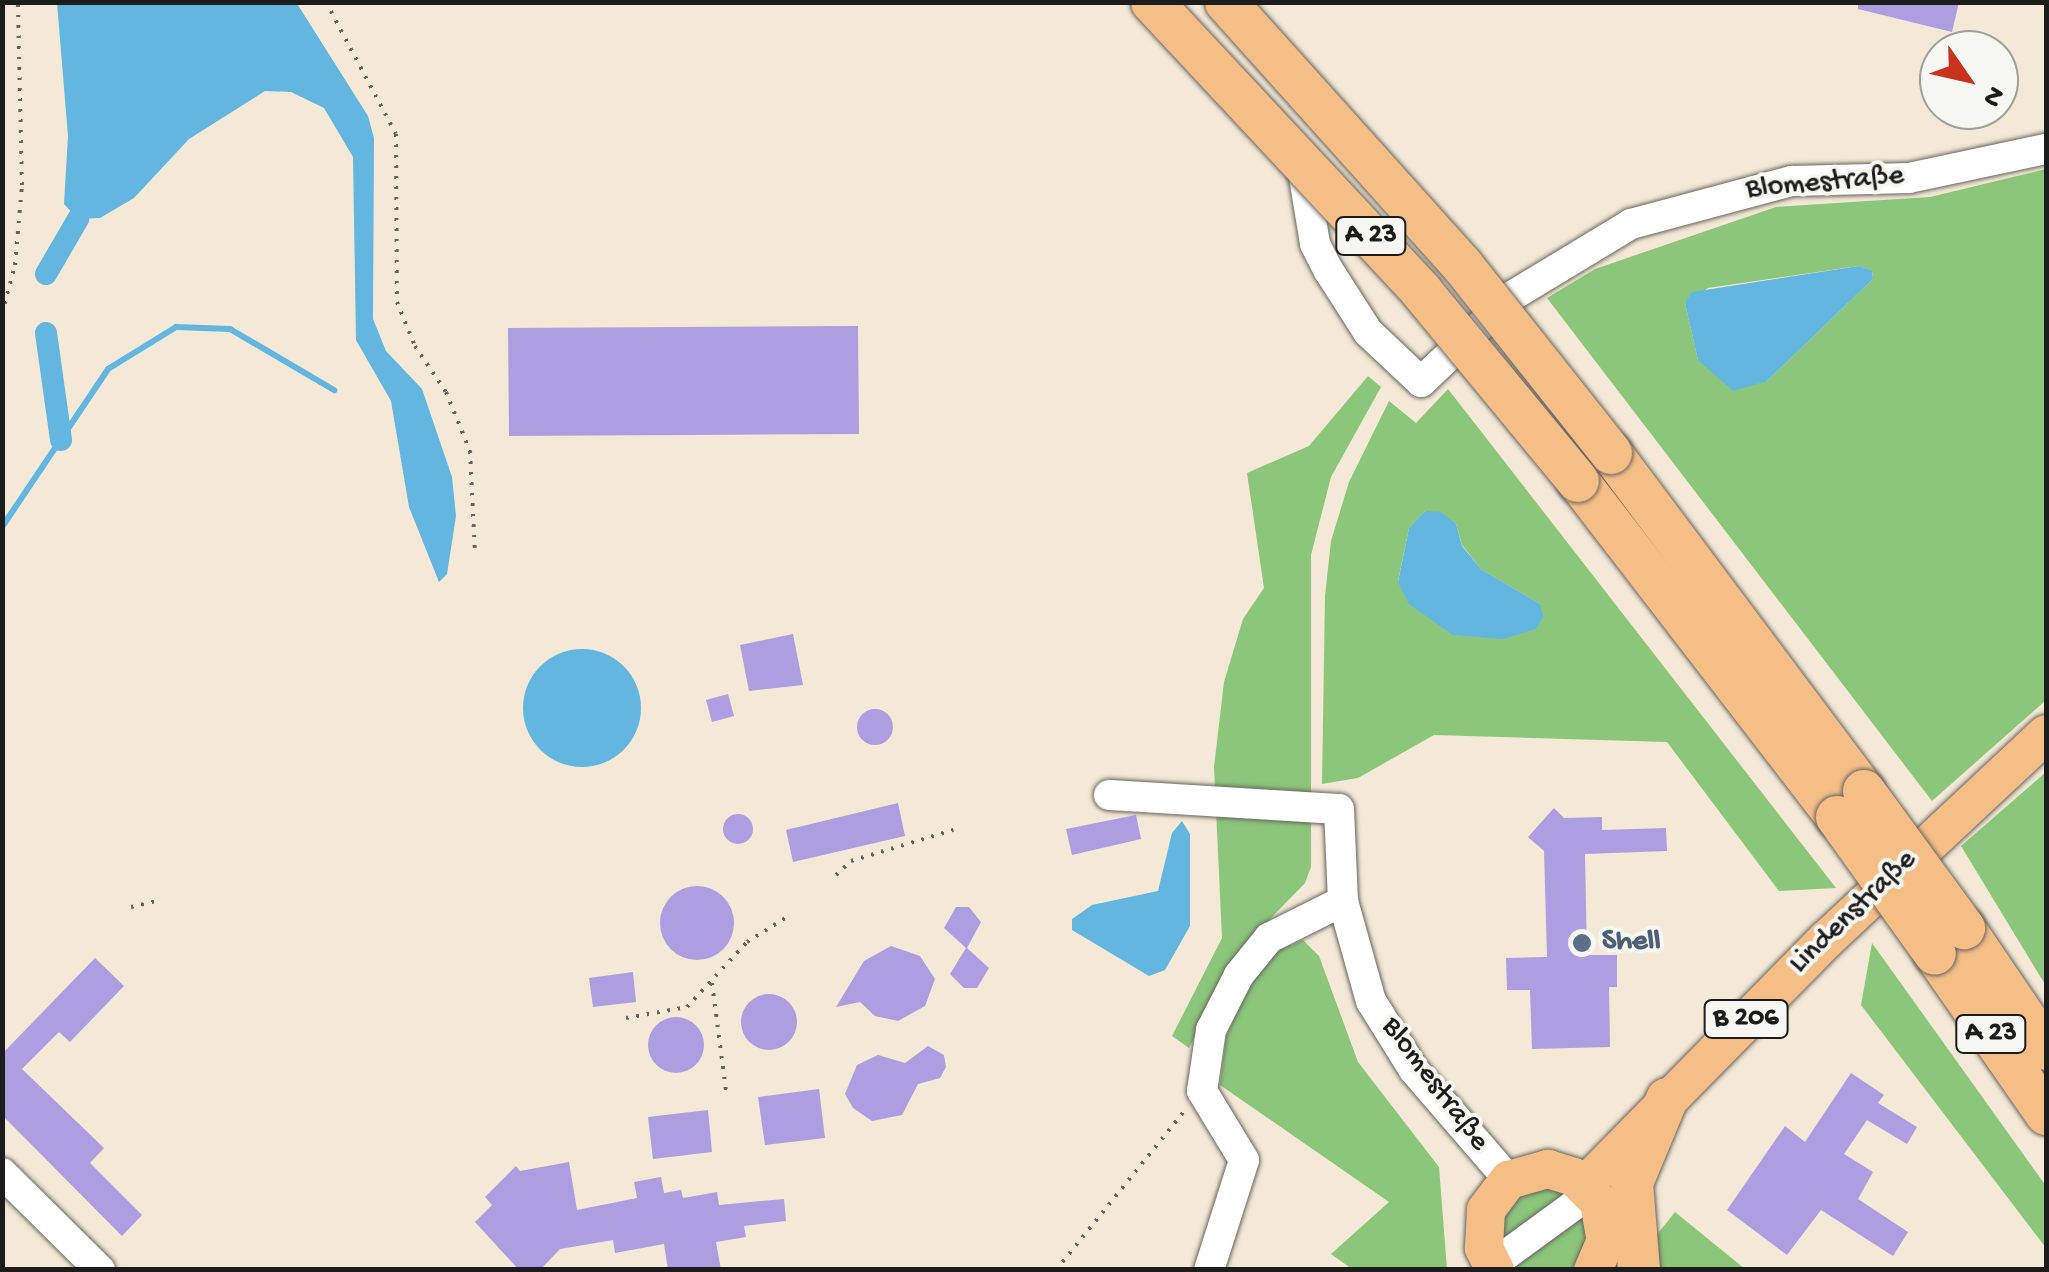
<!DOCTYPE html>
<meta charset="utf-8">
<style>
body{margin:0}
#map{position:relative;width:2049px;height:1272px;overflow:hidden;background:#f3e9d6;font-family:"Gochi Hand",sans-serif}
div>[style]{position:absolute}
.green>*{inset:0;background:#8bc67b}
.water>*{inset:0;background:#63b6df}
.round{border-radius:50%}
.stream>*{height:6px;margin:-3px;padding:0 3px;transform-origin:3px;border-radius:3px;background:#63b6df}
.canal>*{height:22px;margin:-11px;padding:0 11px;transform-origin:11px;border-radius:11px;background:#63b6df}
.building>*{inset:0;background:#ac9ee1}
.path>*{height:4px;margin-top:-2px;transform-origin:0;background:repeating-linear-gradient(90deg,#67645d 0 2.5px,transparent 0 10.5px)}
.roads{filter:drop-shadow(0 0 2px #67645d) drop-shadow(0 0 2px #67645d)}
.minor>*{height:30px;margin:-15px;padding:0 15px;transform-origin:15px;border-radius:15px;background:#fff}
.major>*{height:38px;margin:-19px;padding:0 19px;transform-origin:19px;border-radius:19px;background:#f6be87}
.highway>*{height:42px;margin:-21px;padding:0 21px;transform-origin:21px;border-radius:21px;background:#f6be87}
.bridges{filter:drop-shadow(0 0 2px #67645d) drop-shadow(0 0 2px #67645d)}
.highway-bridge>*{height:42px;margin:-21px;padding:0 21px;transform-origin:21px;border-radius:21px;background:#f6be87}
.dots>*{width:28px;height:28px;translate:-50% -50%;box-sizing:border-box;border:5px solid #f6f6f2;border-radius:50%}
span{translate:-50% -50%;white-space:nowrap;text-align:center;line-height:1.15;-webkit-text-stroke:8px #f6f6f2;paint-order:stroke}
.shield-label span{padding:2px 8px;background:#f6f6f2;border:2px solid;border-radius:8px;-webkit-text-stroke-width:0}
.shield-label{font-size:28px;color:#1c1c1c;font-weight:700}
.street-label{font-size:30px;color:#1c1c1c}
.service-label{font-size:30px;color:#4e5e75;font-weight:700}
.left{translate:0 -50%;text-align:left}
.frame{position:absolute;inset:0;border:5px solid #1c1c1c;pointer-events:none}
.north{position:absolute;left:1919px;top:30px;width:100px;height:100px;box-sizing:border-box;background:#f6f6f2;border:2px solid #9f9f9c;border-radius:50%;rotate:124deg;font-size:28px;font-weight:700;line-height:40px;text-align:center;color:#1c1c1c}
.north::after{content:'';display:block;margin:auto;width:35px;height:45px;background:#c8321e;clip-path:polygon(50% 0,100% 100%,50% 72%,0 100%)}
</style>
<div id="map">
<div class="green">
<div style="clip-path:polygon(evenodd,2046px 169px,2046px 700px,1932px 801px,1547px 298px,1595px 269px,1776px 207px,1930px 197px,2046px 169px,1859px 266px,1872px 270px,1873px 279px,1767px 381px,1698px 360px,1685px 303px,1708px 288px,1859px 266px)"></div>
<div style="clip-path:polygon(1368px 376px,1381px 387px,1331px 477px,1311px 555px,1311px 867px,1305px 883px,1240px 950px,1189px 1048px,1172px 1036px,1222px 938px,1214px 767px,1224px 682px,1243px 619px,1264px 588px,1247px 473px,1309px 446px)"></div>
<div style="clip-path:polygon(evenodd,1448px 389px,1836px 888px,1779px 891px,1667px 742px,1434px 735px,1358px 778px,1322px 784px,1325px 596px,1331px 541px,1349px 482px,1389px 401px,1416px 423px,1448px 389px,1425px 511px,1456px 524px,1462px 545px,1482px 570px,1540px 604px,1398px 581px,1409px 528px,1425px 511px)"></div>
<div style="clip-path:polygon(2046px 772px,2046px 986px,1961px 846px)"></div>
<div style="clip-path:polygon(1303px 940px,1319px 956px,1358px 1062px,1439px 1167px,1447px 1269px,1352px 1269px,1331px 1254px,1389px 1202px,1220px 1085px,1226px 1037px,1248px 985px,1272px 953px)"></div>
<div style="clip-path:polygon(1872px 943px,2046px 1186px,2046px 1248px,1861px 1005px)"></div>
<div style="clip-path:polygon(1544px 1184px,1572px 1197px,1493px 1252px,1500px 1202px)"></div>
<div style="clip-path:polygon(1582px 1210px,1586px 1241px,1572px 1269px,1506px 1270px)"></div>
<div style="clip-path:polygon(1675px 1212px,1745px 1269px,1660px 1269px,1655px 1237px)"></div>
</div>
<div class="water">
<div style="clip-path:polygon(296px 2px,368px 116px,374px 138px,373px 319px,386px 351px,422px 389px,452px 477px,456px 516px,447px 574px,439px 582px,409px 507px,391px 401px,356px 340px,353px 157px,324px 108px,291px 92px,265px 91px,189px 139px,134px 198px,100px 218px,78px 219px,64px 204px,68px 136px,57px 3px)"></div>
<div style="clip-path:polygon(1859px 266px,1872px 270px,1873px 279px,1767px 381px,1733px 391px,1698px 360px,1685px 303px,1692px 292px)"></div>
<div style="clip-path:polygon(1425px 511px,1441px 512px,1456px 524px,1462px 546px,1482px 570px,1540px 604px,1543px 617px,1536px 629px,1503px 639px,1453px 635px,1409px 604px,1398px 582px,1409px 528px)"></div>
<div class="round" style="left:523px;top:649px;width:118px;height:118px"></div>
<div style="clip-path:polygon(1182px 821px,1190px 834px,1190px 926px,1165px 970px,1149px 976px,1072px 930px,1072px 919px,1092px 905px,1158px 891px,1172px 833px)"></div>
</div>
<div class="stream">
<div style="left:2px;top:527px;width:190px;rotate:-56.1deg"></div>
<div style="left:108px;top:369px;width:80px;rotate:-31.7deg"></div>
<div style="left:176px;top:327px;width:54px;rotate:2.1deg"></div>
<div style="left:230px;top:329px;width:121px;rotate:30.4deg"></div>
</div>
<div class="canal">
<div style="left:46px;top:274px;width:64px;rotate:-59.8deg"></div>
<div style="left:46px;top:333px;width:108px;rotate:82deg"></div>
</div>
<div class="building">
<div style="clip-path:polygon(1858px 2px,1959px 2px,1952px 32px,1858px 9px)"></div>
<div style="clip-path:polygon(858px 326px,859px 434px,509px 436px,508px 328px)"></div>
<div style="clip-path:polygon(793px 634px,803px 685px,749px 691px,740px 645px)"></div>
<div style="clip-path:polygon(728px 694px,734px 716px,712px 722px,706px 700px)"></div>
<div class="round" style="left:857px;top:709px;width:36px;height:36px"></div>
<div style="clip-path:polygon(898px 803px,905px 836px,793px 862px,786px 830px)"></div>
<div style="clip-path:polygon(1554px 808px,1564px 818px,1602px 817px,1602px 830px,1666px 828px,1667px 851px,1585px 854px,1587px 955px,1617px 955px,1617px 987px,1609px 987px,1610px 1047px,1532px 1049px,1530px 990px,1507px 990px,1506px 958px,1547px 957px,1544px 851px,1528px 837px)"></div>
<div class="round" style="left:723px;top:814px;width:30px;height:30px"></div>
<div style="clip-path:polygon(1136px 815px,1141px 839px,1072px 855px,1066px 829px)"></div>
<div class="round" style="left:660px;top:886px;width:74px;height:74px"></div>
<div style="clip-path:polygon(956px 907px,969px 907px,981px 922px,967px 948px,989px 968px,977px 988px,964px 988px,950px 974px,966px 948px,944px 928px)"></div>
<div style="clip-path:polygon(891px 946px,920px 956px,935px 979px,925px 1006px,898px 1021px,875px 1016px,860px 1002px,836px 1007px,864px 961px)"></div>
<div style="clip-path:polygon(95px 958px,124px 986px,70px 1042px,59px 1032px,22px 1069px,104px 1148px,90px 1163px,142px 1215px,122px 1236px,2px 1115px,2px 1054px)"></div>
<div style="clip-path:polygon(633px 972px,636px 1002px,593px 1007px,589px 978px)"></div>
<div class="round" style="left:741px;top:994px;width:56px;height:56px"></div>
<div class="round" style="left:648px;top:1017px;width:56px;height:56px"></div>
<div style="clip-path:polygon(928px 1046px,944px 1055px,946px 1067px,940px 1078px,918px 1084px,902px 1115px,872px 1121px,853px 1108px,845px 1094px,857px 1065px,878px 1055px,905px 1063px)"></div>
<div style="clip-path:polygon(1851px 1073px,1884px 1095px,1878px 1103px,1917px 1127px,1907px 1144px,1867px 1120px,1844px 1154px,1873px 1172px,1858px 1199px,1908px 1232px,1893px 1256px,1821px 1210px,1787px 1255px,1727px 1210px,1785px 1126px,1805px 1142px)"></div>
<div style="clip-path:polygon(819px 1089px,825px 1138px,765px 1145px,758px 1097px)"></div>
<div style="clip-path:polygon(708px 1110px,712px 1152px,653px 1159px,648px 1117px)"></div>
<div style="clip-path:polygon(569px 1162px,577px 1210px,637px 1198px,634px 1182px,661px 1177px,664px 1193px,681px 1190px,683px 1198px,717px 1192px,719px 1205px,784px 1199px,786px 1221px,744px 1226px,746px 1237px,716px 1242px,721px 1270px,668px 1270px,664px 1244px,615px 1253px,613px 1240px,560px 1249px,540px 1270px,519px 1270px,475px 1222px,492px 1205px,485px 1197px,516px 1166px,520px 1171px)"></div>
</div>
<div class="path">
<div style="left:326px;top:2px;width:149px;rotate:62.1deg"></div>
<div style="left:396px;top:134px;width:168px;rotate:89.7deg"></div>
<div style="left:397px;top:302px;width:48px;rotate:67.8deg"></div>
<div style="left:415px;top:346px;width:55px;rotate:56deg"></div>
<div style="left:446px;top:392px;width:64px;rotate:67.9deg"></div>
<div style="left:470px;top:451px;width:102px;rotate:87.2deg"></div>
<div style="left:2px;top:314px;width:51px;rotate:-75.1deg"></div>
<div style="left:15px;top:265px;width:80px;rotate:-85deg"></div>
<div style="left:22px;top:185px;width:183px;rotate:-91.3deg"></div>
<div style="left:836px;top:875px;width:21px;rotate:-43deg"></div>
<div style="left:851px;top:861px;width:107px;rotate:-16.9deg"></div>
<div style="left:131px;top:907px;width:26px;rotate:-13deg"></div>
<div style="left:712px;top:983px;width:109px;rotate:82.6deg"></div>
<div style="left:626px;top:1018px;width:62px;rotate:-10.2deg"></div>
<div style="left:687px;top:1007px;width:88px;rotate:-47.3deg"></div>
<div style="left:747px;top:942px;width:51px;rotate:-32.1deg"></div>
<div style="left:1056px;top:1270px;width:206px;rotate:-51.1deg"></div>
</div>
<div class="roads">
<div class="minor">
<div style="left:1301px;top:159px;width:86px;rotate:80.6deg"></div>
<div style="left:1315px;top:244px;width:30px;rotate:63deg"></div>
<div style="left:1329px;top:271px;width:72px;rotate:57.4deg"></div>
<div style="left:1368px;top:332px;width:73px;rotate:43.3deg"></div>
<div style="left:1421px;top:382px;width:125px;rotate:-43.4deg"></div>
<div style="left:1512px;top:296px;width:139px;rotate:-31.2deg"></div>
<div style="left:1631px;top:224px;width:167px;rotate:-15deg"></div>
<div style="left:1792px;top:181px;width:117px;rotate:-1.5deg"></div>
<div style="left:1909px;top:178px;width:140px;rotate:-12deg"></div>
<div style="left:1109px;top:795px;width:230px;rotate:3.5deg"></div>
<div style="left:1339px;top:809px;width:92px;rotate:87.5deg"></div>
<div style="left:1343px;top:901px;width:104px;rotate:74.4deg"></div>
<div style="left:1371px;top:1001px;width:81px;rotate:58.1deg"></div>
<div style="left:1414px;top:1070px;width:145px;rotate:49.2deg"></div>
<div style="left:2px;top:1173px;width:138px;rotate:44.7deg"></div>
<div style="left:1492px;top:1265px;width:124px;rotate:-36.1deg"></div>
<div style="left:1209px;top:1270px;width:115px;rotate:-72.3deg"></div>
<div style="left:1244px;top:1160px;width:81px;rotate:-121.3deg"></div>
<div style="left:1202px;top:1091px;width:62px;rotate:-81.6deg"></div>
<div style="left:1211px;top:1030px;width:62px;rotate:-63deg"></div>
<div style="left:1239px;top:975px;width:48px;rotate:-51deg"></div>
<div style="left:1269px;top:938px;width:83px;rotate:-26.6deg"></div>
</div>
<div class="major">
<div style="left:1585px;top:1185px;width:344px;rotate:-45.5deg"></div>
<div style="left:1826px;top:940px;width:301px;rotate:-43.1deg"></div>
<div style="left:1495px;top:1270px;width:25px;rotate:-117deg"></div>
<div style="left:1484px;top:1248px;width:38px;rotate:-87deg"></div>
<div style="left:1486px;top:1210px;width:38px;rotate:-53deg"></div>
<div style="left:1509px;top:1180px;width:41px;rotate:-15.8deg"></div>
<div style="left:1548px;top:1169px;width:27px;rotate:17deg"></div>
<div style="left:1574px;top:1177px;width:35px;rotate:45deg"></div>
<div style="left:1599px;top:1202px;width:39px;rotate:80deg"></div>
<div style="left:1606px;top:1240px;width:33px;rotate:113deg"></div>
</div>
<div class="highway">
<div style="left:1611px;top:453px;width:422px;rotate:53.2deg"></div>
<div style="left:1578px;top:481px;width:424px;rotate:52.4deg"></div>
<div style="left:1964px;top:928px;width:146px;rotate:55.9deg"></div>
<div style="left:1935px;top:954px;width:195px;rotate:55.2deg"></div>
<div style="left:1639px;top:1270px;width:87px;rotate:-94.6deg"></div>
<div style="left:1632px;top:1183px;width:91px;rotate:-67.4deg"></div>
</div>
</div>
<div class="bridges">
<div class="highway-bridge">
<div style="left:1152px;top:2px;width:396px;rotate:47deg"></div>
<div style="left:1422px;top:292px;width:245px;rotate:50.5deg"></div>
<div style="left:1226px;top:2px;width:353px;rotate:48.1deg"></div>
<div style="left:1462px;top:265px;width:240px;rotate:51.6deg"></div>
<div style="left:1864px;top:791px;width:170px;rotate:53.9deg"></div>
<div style="left:1837px;top:817px;width:168px;rotate:54.4deg"></div>
</div>
</div>
<div class="dots">
<div style="left:1582px;top:943px;background:#5c6f8a"></div>
</div>
<div class="shield-label">
<span style="left:1371px;top:236px">A 23</span>
<span style="left:1746px;top:1019px">B 206</span>
<span style="left:1991px;top:1034px">A 23</span>
</div>
<div class="street-label">
<span style="left:1825px;top:184px;rotate:-5deg">Blomestraße</span>
<span style="left:1854px;top:913px;rotate:-44deg">Lindenstraße</span>
<span style="left:1434px;top:1085px;rotate:53deg">Blomestraße</span>
</div>
<div class="service-label">
<span class="left" style="left:1602px;top:943px">Shell</span>
</div>
<div class="frame"></div>
<div class="north">N</div>
</div>
